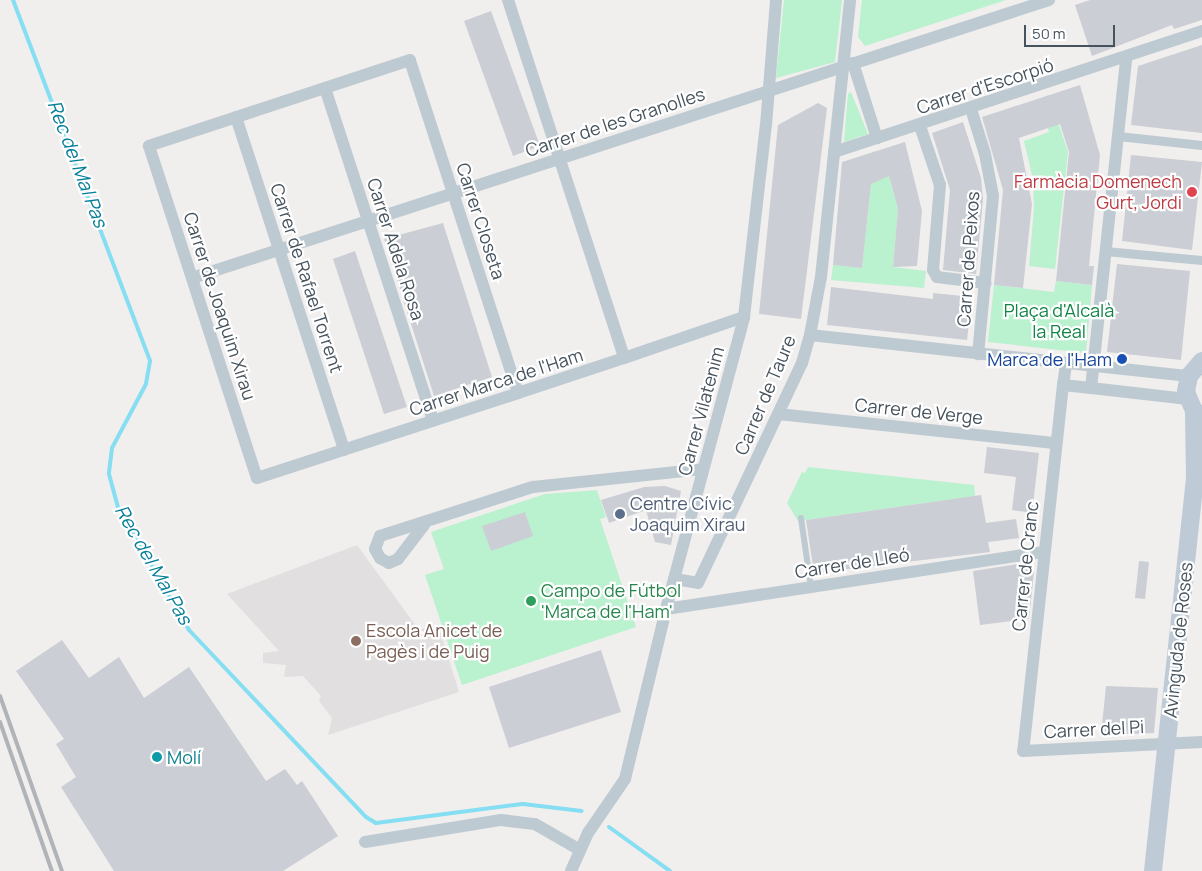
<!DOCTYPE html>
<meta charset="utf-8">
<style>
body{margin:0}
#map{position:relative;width:1202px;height:871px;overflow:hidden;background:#f1eeee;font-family:Manrope,sans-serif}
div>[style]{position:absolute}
.education>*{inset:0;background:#e2dfe0}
.green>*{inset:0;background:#baf1ce}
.stream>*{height:4px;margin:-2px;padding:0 2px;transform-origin:2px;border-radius:2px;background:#85def1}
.building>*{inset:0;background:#cbced4}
.service>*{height:6px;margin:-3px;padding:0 3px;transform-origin:3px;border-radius:3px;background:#becad1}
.pedestrian>*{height:9px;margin:-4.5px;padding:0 4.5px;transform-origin:4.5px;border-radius:4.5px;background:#becad1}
.minor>*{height:12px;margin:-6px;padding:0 6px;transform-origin:6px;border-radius:6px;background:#becad1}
.secondary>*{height:18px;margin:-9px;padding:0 9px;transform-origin:9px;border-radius:9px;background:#becbd7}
.rail>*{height:4px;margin:-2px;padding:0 2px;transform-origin:2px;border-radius:2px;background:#b0b4b9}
.dots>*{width:14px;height:14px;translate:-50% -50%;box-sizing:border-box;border:2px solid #fff;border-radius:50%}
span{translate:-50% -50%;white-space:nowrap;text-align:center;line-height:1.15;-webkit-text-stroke:4.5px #fff;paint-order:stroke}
.street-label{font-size:18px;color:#46535d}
.health-label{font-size:18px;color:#be3a42}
.right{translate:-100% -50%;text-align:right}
.park-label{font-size:18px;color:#128347}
.transit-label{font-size:18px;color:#164399}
.service-label{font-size:18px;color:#4e5e75}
.left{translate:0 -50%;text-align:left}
.leisure-label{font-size:18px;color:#27864d}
.education-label{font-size:18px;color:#785e54}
.culture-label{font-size:18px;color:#0d838f}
.water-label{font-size:19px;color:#067f99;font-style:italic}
.scale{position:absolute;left:1024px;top:25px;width:91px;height:22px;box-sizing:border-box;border:2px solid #46535d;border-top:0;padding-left:6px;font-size:15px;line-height:18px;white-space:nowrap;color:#46535d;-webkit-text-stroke:4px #fff;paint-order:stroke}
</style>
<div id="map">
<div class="education">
<div style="clip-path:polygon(357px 545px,419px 630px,438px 624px,459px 692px,328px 735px,332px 718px,319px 701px,321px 696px,303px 676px,284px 677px,286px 665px,263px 663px,263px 653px,279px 651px,227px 594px)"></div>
</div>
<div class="green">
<div style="clip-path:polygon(784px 0,842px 0,835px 62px,776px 78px)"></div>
<div style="clip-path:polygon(862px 0,1006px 0,865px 46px,858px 37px)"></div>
<div style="clip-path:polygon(851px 92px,868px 134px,844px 142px,848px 94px)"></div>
<div style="clip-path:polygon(1049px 95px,1068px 152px,1055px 269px,1029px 266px,1034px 208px,1033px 180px,1024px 141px,1049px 132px,1039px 99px)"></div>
<div style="clip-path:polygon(882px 151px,898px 209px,893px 267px,926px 271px,924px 288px,831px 280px,833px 265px,862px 268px,871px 184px,881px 179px,872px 152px)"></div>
<div style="clip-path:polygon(1056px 281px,1092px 285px,1086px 353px,988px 342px,994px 285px,1054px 292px)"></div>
<div style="clip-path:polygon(808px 467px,974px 485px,975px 496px,798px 521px,787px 503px,802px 472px,805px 473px)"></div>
<div style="clip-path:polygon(597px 490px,606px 517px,600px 519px,636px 627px,462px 685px,425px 575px,444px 569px,431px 532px,545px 494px)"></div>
</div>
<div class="stream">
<div style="left:13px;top:0;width:386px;rotate:69.2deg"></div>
<div style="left:150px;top:361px;width:23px;rotate:100deg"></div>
<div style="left:146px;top:384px;width:72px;rotate:118deg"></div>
<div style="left:112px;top:448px;width:26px;rotate:97deg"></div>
<div style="left:109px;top:474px;width:34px;rotate:75deg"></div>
<div style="left:118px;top:507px;width:142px;rotate:60deg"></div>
<div style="left:189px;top:630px;width:257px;rotate:46.6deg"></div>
<div style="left:366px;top:817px;width:12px;rotate:31deg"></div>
<div style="left:376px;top:823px;width:148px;rotate:-7.4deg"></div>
<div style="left:523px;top:804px;width:59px;rotate:6.8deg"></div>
<div style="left:609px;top:827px;width:75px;rotate:35.8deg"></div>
</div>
<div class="building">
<div style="clip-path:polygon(1090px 0,1202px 0,1202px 20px,1174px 29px,1172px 25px,1092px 56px,1075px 5px)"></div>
<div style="clip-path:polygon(491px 11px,540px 146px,513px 156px,464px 21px)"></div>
<div style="clip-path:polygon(1202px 45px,1202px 133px,1131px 125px,1138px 66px)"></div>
<div style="clip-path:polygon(1080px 85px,1100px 155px,1089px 266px,1094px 266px,1092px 285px,1056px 281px,1069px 152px,1060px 124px,1019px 138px,1032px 204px,1023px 288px,994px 285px,1003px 190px,982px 117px)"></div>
<div style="clip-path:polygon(818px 103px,827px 108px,801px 319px,759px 314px,778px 125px)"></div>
<div style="clip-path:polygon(963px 122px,981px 178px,983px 199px,976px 274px,943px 270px,950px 190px,932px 133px)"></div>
<div style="clip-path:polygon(905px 142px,922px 211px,917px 266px,893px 267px,898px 209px,889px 176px,871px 184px,862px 268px,833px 265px,842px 162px)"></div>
<div style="clip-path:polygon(1131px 155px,1202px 162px,1192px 250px,1122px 241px)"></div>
<div style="clip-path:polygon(443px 223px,492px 377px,434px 396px,384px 239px)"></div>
<div style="clip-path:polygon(355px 251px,407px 407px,384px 414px,333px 259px)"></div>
<div style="clip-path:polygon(1117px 264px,1190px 271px,1181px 360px,1107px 352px)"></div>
<div style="clip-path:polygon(831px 287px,933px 299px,933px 293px,972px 297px,967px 340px,827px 325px)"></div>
<div style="clip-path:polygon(987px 447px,1039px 453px,1032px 513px,1012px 510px,1016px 477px,984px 473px)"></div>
<div style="clip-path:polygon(665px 486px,681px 491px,671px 545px,655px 542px,646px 510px,609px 523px,601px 500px,644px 487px)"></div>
<div style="clip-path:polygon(981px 495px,986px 523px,1016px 519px,1019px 538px,988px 542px,990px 552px,814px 573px,806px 520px)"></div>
<div style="clip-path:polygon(525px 512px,533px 536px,491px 551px,482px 526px)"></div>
<div style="clip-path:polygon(1139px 561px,1149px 562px,1145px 599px,1135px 598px)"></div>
<div style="clip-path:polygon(1025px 563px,1034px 572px,1029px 619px,980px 625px,973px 571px)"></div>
<div style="clip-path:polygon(62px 640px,89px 678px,119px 657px,144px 698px,189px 667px,266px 781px,285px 769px,297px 785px,302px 781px,338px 836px,283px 871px,114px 871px,61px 787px,76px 777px,56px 744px,64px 739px,16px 671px)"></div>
<div style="clip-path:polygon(601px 650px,621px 712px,509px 748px,489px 687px)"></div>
<div style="clip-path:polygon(1106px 686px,1158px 688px,1154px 733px,1101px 735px)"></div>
</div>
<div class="service">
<div style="left:801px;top:518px;width:70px;rotate:81.8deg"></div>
</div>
<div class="pedestrian">
<div style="left:1118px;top:136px;width:84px;rotate:6.1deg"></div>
<div style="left:1105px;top:251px;width:97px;rotate:5.3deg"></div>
</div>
<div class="minor">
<div style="left:508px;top:0;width:376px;rotate:72deg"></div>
<div style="left:853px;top:63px;width:79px;rotate:72.3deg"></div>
<div style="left:325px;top:88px;width:350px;rotate:72deg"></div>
<div style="left:971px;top:109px;width:47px;rotate:72.7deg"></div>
<div style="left:985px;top:154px;width:43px;rotate:79.2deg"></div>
<div style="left:993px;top:196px;width:159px;rotate:95.4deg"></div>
<div style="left:236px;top:117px;width:350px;rotate:72deg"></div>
<div style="left:920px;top:126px;width:62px;rotate:71.3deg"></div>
<div style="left:940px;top:185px;width:85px;rotate:94.7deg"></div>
<div style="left:933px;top:270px;width:8px;rotate:60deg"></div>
<div style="left:937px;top:277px;width:49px;rotate:7deg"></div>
<div style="left:834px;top:152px;width:387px;rotate:-18.2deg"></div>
<div style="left:192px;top:278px;width:901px;rotate:-17.97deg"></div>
<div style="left:810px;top:335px;width:381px;rotate:6.2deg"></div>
<div style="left:1066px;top:364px;width:21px;rotate:98deg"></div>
<div style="left:1063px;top:385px;width:28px;rotate:6deg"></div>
<div style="left:1091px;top:388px;width:332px;rotate:-83.9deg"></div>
<div style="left:1063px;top:385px;width:368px;rotate:96.2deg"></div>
<div style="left:1023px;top:751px;width:179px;rotate:-2.9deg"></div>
<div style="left:1091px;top:388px;width:98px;rotate:6.5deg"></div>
<div style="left:518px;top:393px;width:350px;rotate:-108deg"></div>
<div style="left:410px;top:60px;width:275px;rotate:161.8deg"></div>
<div style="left:149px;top:146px;width:349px;rotate:72deg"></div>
<div style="left:257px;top:478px;width:274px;rotate:-18deg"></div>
<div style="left:518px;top:393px;width:112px;rotate:-18.3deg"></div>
<div style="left:624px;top:358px;width:127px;rotate:-18.9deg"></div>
<div style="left:778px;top:414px;width:280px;rotate:6deg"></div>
<div style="left:424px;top:525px;width:43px;rotate:127.4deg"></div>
<div style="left:398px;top:559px;width:10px;rotate:156deg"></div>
<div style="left:389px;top:563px;width:10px;rotate:-151deg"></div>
<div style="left:380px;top:558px;width:10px;rotate:-119deg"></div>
<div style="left:375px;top:549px;width:14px;rotate:-69deg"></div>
<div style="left:380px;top:536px;width:161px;rotate:-17.8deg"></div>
<div style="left:533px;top:487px;width:171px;rotate:-6deg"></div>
<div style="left:674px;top:579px;width:24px;rotate:9deg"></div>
<div style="left:698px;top:583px;width:243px;rotate:-64.7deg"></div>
<div style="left:802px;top:363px;width:29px;rotate:-74deg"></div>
<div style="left:810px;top:335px;width:59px;rotate:-79.3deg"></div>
<div style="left:821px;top:277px;width:279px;rotate:-84deg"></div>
<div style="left:666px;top:609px;width:382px;rotate:-8.6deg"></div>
<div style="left:365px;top:842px;width:138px;rotate:-9.2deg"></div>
<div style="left:501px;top:820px;width:34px;rotate:7deg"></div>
<div style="left:535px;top:824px;width:52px;rotate:30deg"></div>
<div style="left:571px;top:871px;width:42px;rotate:-65.9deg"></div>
<div style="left:588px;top:833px;width:65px;rotate:-55.6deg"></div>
<div style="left:625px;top:779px;width:175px;rotate:-76.4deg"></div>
<div style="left:666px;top:609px;width:302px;rotate:-75deg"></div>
<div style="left:744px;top:317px;width:193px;rotate:-83.5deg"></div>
<div style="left:766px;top:125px;width:125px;rotate:-85.4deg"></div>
</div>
<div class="secondary">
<div style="left:1202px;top:361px;width:20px;rotate:131deg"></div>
<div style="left:1189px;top:376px;width:16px;rotate:101deg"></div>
<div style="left:1186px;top:392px;width:21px;rotate:67deg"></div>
<div style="left:1194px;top:411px;width:9px;rotate:27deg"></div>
<div style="left:1153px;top:871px;width:396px;rotate:-83.9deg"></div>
<div style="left:1195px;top:477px;width:66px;rotate:-90.9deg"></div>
</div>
<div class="rail">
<div style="left:0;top:696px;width:186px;rotate:70.5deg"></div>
<div style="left:0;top:722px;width:158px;rotate:70.8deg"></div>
</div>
<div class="dots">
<div style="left:1192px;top:192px;background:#e0444e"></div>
<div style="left:1122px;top:359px;background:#1a4fb4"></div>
<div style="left:620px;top:514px;background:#5c6f8a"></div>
<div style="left:531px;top:601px;background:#2e9e5b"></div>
<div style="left:356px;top:641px;background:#8d6e63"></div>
<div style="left:157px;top:757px;background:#0f9aa8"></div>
</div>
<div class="street-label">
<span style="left:985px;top:86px;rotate:-18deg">Carrer d'Escorpió</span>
<span style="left:615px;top:122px;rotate:-18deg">Carrer de les Granolles</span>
<span style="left:481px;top:221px;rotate:72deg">Carrer Closeta</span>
<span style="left:396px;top:249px;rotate:72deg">Carrer Adela Rosa</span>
<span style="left:968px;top:259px;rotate:-86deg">Carrer de Peixos</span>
<span style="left:307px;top:278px;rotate:72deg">Carrer de Rafael Torrent</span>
<span style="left:220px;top:306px;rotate:72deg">Carrer de Joaquim Xirau</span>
<span style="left:496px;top:382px;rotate:-18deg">Carrer Marca de l'Ham</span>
<span style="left:765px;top:395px;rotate:-67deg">Carrer de Taure</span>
<span style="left:701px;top:411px;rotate:-75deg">Carrer Vilatenim</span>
<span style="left:919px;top:411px;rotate:6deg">Carrer de Verge</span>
<span style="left:852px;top:563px;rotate:-9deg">Carrer de Lleó</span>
<span style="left:1025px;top:566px;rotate:-84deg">Carrer de Cranc</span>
<span style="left:1178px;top:640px;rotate:-84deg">Avinguda de Roses</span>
<span style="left:1094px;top:729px;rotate:-3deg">Carrer del Pi</span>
</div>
<div class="health-label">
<span class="right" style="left:1182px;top:192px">Farmàcia Domenech<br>Gurt, Jordi</span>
</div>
<div class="park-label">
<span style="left:1059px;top:321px">Plaça d'Alcalà<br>la Real</span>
</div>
<div class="transit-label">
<span class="right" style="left:1112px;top:359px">Marca de l'Ham</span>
</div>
<div class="service-label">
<span class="left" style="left:630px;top:514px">Centre Cívic<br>Joaquim Xirau</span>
</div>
<div class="leisure-label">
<span class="left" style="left:541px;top:601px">Campo de Fútbol<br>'Marca de l'Ham'</span>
</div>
<div class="education-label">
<span class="left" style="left:366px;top:641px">Escola Anicet de<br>Pagès i de Puig</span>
</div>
<div class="culture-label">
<span class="left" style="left:167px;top:757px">Molí</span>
</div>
<div class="water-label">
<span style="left:77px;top:164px;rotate:69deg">Rec del Mal Pas</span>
<span style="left:153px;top:565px;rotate:60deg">Rec del Mal Pas</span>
</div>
<div class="scale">50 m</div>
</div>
